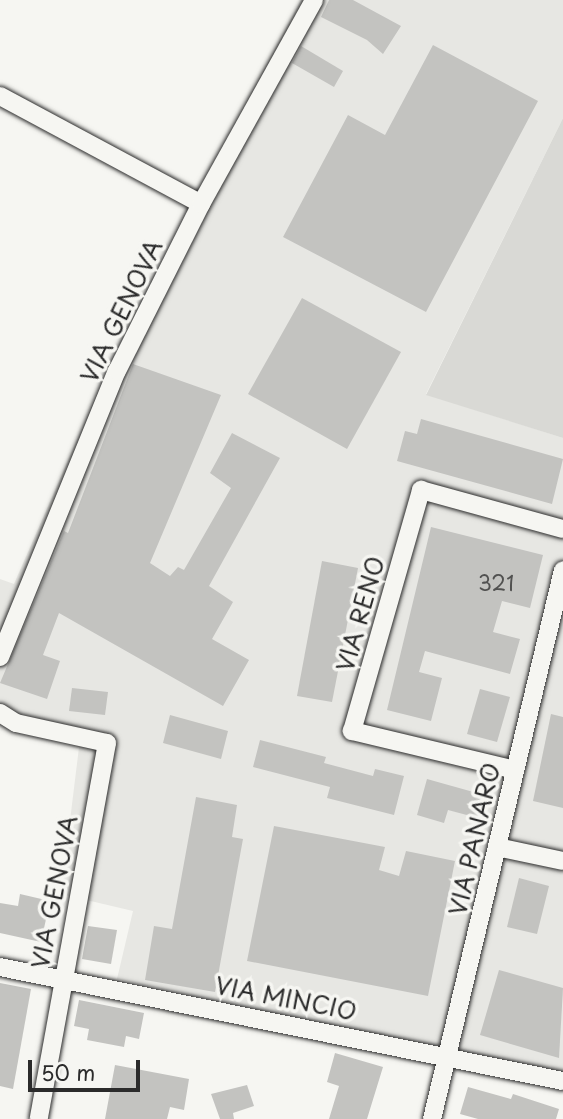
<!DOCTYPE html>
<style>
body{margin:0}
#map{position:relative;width:563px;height:1119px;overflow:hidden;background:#f6f6f2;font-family:"Playpen Sans",sans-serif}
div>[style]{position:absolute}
.built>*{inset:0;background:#e7e7e3}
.green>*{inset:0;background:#d9d9d5}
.building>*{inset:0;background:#c3c3c0}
.roads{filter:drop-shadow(0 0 2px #2b2b2b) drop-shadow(0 0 2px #2b2b2b)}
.minor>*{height:18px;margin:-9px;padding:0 9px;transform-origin:9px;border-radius:9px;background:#f6f6f2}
span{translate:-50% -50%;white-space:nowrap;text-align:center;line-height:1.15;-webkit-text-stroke:7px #f6f6f2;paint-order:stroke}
.number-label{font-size:21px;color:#515150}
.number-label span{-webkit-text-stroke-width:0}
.street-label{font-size:24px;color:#2b2b2b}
.scale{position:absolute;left:28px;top:1060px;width:112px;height:32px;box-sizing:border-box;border:4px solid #2b2b2b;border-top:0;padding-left:9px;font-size:21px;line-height:24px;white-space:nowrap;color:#2b2b2b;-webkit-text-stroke:5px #f6f6f2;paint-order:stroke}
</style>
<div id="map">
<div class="built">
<div style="clip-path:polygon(301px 0,563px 0,563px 118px,426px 394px,563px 438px,563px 1077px,117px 979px,133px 911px,61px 894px,81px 731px,0 708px,0 579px,14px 584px,125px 330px)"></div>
</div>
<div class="green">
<div style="clip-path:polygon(563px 118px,563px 438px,426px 395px)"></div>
</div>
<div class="building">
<div style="clip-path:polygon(329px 0,353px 0,401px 26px,383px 54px,367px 40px,321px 17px)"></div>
<div style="clip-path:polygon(433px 45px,538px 101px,426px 312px,283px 237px,348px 115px,385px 135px)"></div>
<div style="clip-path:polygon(301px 46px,343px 71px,334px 87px,292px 63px)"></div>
<div style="clip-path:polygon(302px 298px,401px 352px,347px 449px,248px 394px)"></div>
<div style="clip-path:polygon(133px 364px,221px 395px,150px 563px,170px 576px,178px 567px,184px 570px,231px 488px,210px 473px,232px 433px,280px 458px,209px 586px,233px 602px,212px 639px,249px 660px,223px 706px,59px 613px,43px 655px,60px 661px,47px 699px,0 683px,64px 531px,68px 533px)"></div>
<div style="clip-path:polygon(421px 419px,563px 459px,552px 504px,397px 461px,405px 431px,417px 434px)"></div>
<div style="clip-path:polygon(431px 527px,543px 555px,530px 608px,502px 601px,493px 632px,520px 639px,510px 674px,425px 651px,419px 672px,442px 678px,431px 721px,387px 710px)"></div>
<div style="clip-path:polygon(322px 561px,358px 568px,332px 702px,297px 696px)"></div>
<div style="clip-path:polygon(72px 688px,108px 692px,105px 715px,69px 711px)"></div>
<div style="clip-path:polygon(480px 689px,510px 697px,497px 742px,467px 734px)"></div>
<div style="clip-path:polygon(551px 714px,563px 717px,563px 808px,533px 801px)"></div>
<div style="clip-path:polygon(170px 715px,228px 731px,221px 759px,163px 743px)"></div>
<div style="clip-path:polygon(260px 740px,326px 757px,324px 763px,373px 776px,375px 769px,404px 776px,394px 815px,327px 798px,330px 787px,253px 767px)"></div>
<div style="clip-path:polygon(427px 779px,484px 795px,478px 818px,448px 810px,444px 823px,417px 815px)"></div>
<div style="clip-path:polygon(196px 797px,237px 805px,232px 837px,243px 839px,215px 992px,145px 980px,154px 926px,172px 929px)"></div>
<div style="clip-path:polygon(274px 826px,385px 847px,379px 870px,399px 876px,406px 851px,455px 861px,428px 996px,247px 961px)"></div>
<div style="clip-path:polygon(519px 878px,549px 886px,537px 934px,507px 927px)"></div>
<div style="clip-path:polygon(20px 894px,50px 901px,41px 942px,0 933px,0 903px,18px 906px)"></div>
<div style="clip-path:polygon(88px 926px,117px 930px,111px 964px,82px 959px)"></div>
<div style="clip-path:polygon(499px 970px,563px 988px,559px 1058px,480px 1035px)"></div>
<div style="clip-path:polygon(0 983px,31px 989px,13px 1089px,0 1086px)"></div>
<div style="clip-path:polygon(79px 1000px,144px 1013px,139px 1039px,126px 1036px,124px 1047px,87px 1040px,89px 1029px,74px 1026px)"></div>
<div style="clip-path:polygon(335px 1053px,383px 1067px,367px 1119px,329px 1119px,339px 1086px,327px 1082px)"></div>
<div style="clip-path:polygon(115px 1065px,189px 1079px,184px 1110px,170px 1107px,167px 1119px,105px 1119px)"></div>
<div style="clip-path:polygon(247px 1085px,254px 1106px,233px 1113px,234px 1119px,220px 1119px,211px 1094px)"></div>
<div style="clip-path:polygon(468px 1087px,511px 1099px,513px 1094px,559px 1109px,556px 1119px,478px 1119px,460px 1114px)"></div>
</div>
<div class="roads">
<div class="minor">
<div style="left:0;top:96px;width:228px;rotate:28.2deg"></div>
<div style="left:0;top:657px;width:309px;rotate:-67.8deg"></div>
<div style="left:117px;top:371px;width:187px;rotate:-63.3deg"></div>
<div style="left:201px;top:204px;width:233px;rotate:-61deg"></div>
<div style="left:0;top:713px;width:19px;rotate:32deg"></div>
<div style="left:16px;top:723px;width:93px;rotate:12.4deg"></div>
<div style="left:107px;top:743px;width:382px;rotate:100.3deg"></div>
<div style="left:515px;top:770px;width:168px;rotate:-166.5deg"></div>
<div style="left:352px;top:731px;width:251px;rotate:-74deg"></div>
<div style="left:421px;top:490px;width:147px;rotate:15.4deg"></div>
<div style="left:497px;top:847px;width:67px;rotate:12deg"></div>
<div style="left:0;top:967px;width:574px;rotate:11.45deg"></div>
<div style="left:432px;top:1119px;width:564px;rotate:-76.58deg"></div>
</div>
</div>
<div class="number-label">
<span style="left:496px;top:582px">321</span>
</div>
<div class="street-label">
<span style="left:121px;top:311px;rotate:-64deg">VIA GENOVA</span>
<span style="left:360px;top:614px;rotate:-74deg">VIA RENO</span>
<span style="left:474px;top:839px;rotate:-77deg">VIA PANARO</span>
<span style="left:54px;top:892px;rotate:-79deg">VIA GENOVA</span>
<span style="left:286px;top:998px;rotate:11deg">VIA MINCIO</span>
</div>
<div class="scale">50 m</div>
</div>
